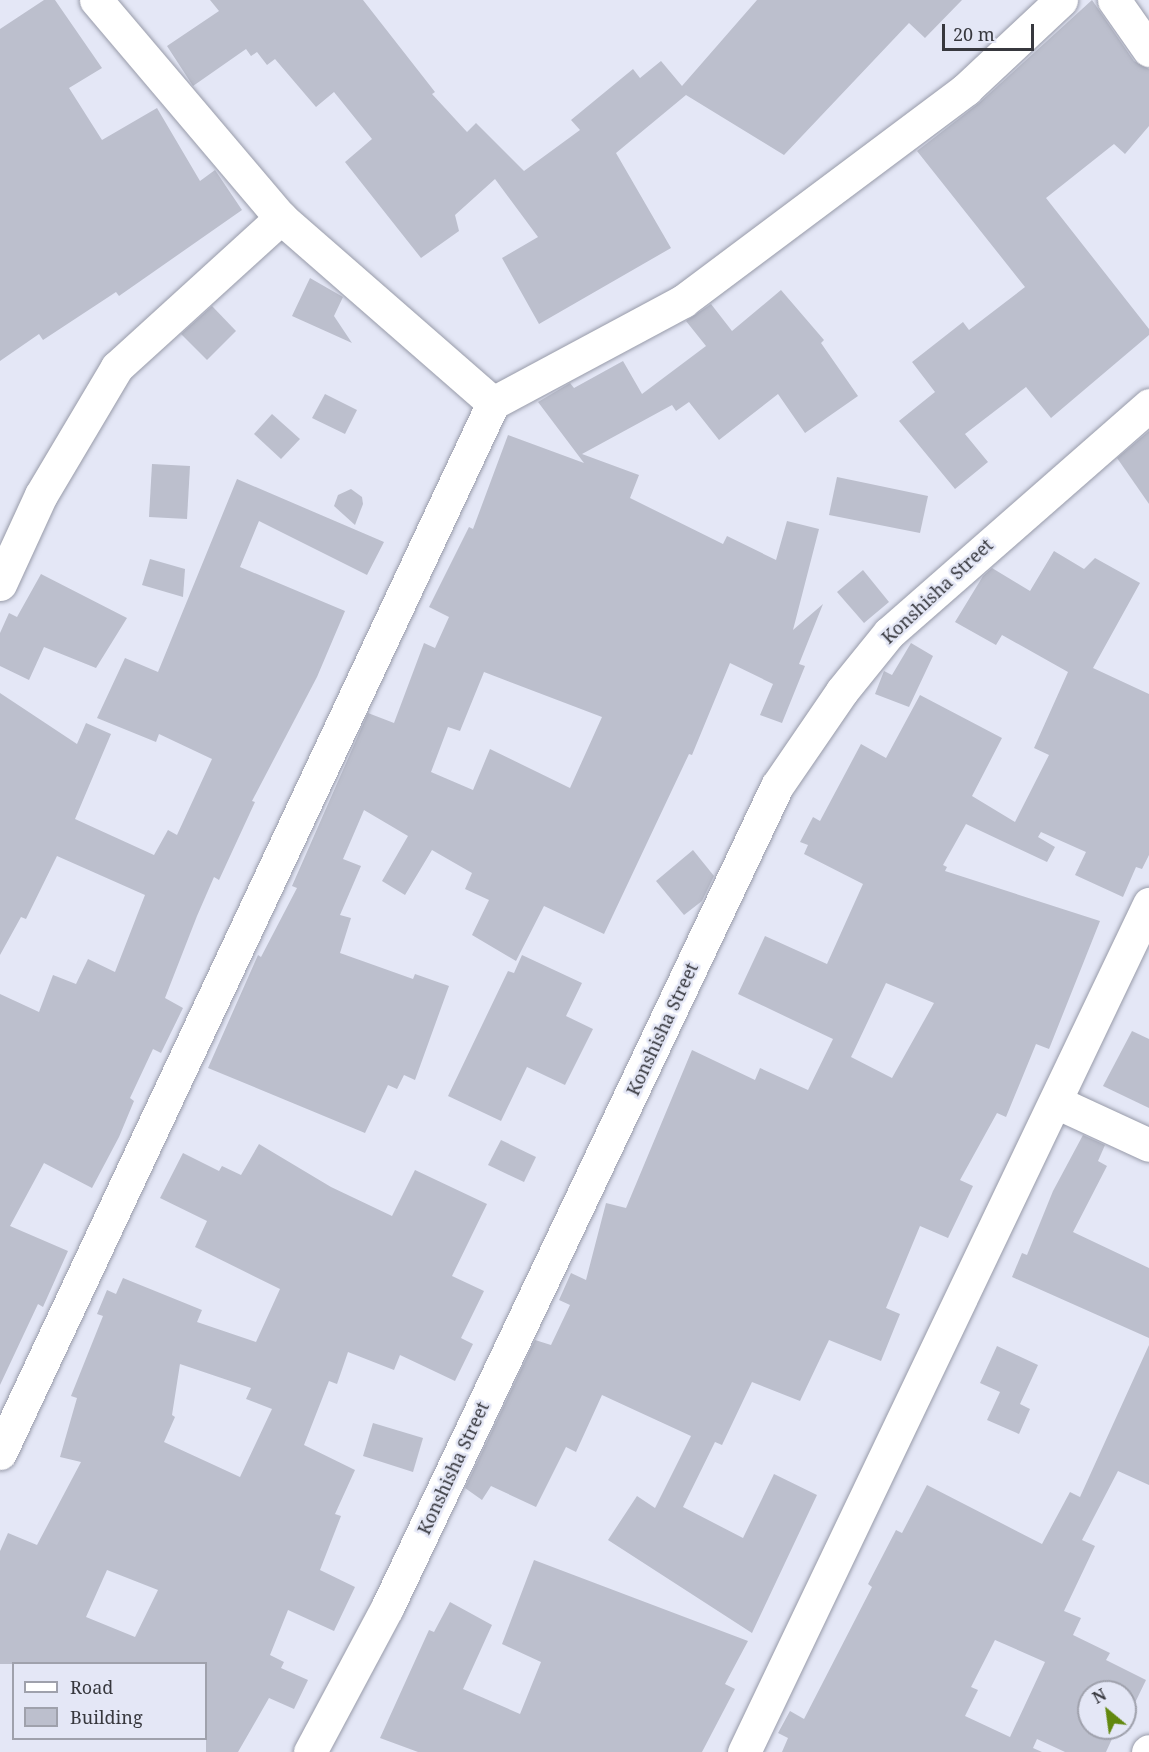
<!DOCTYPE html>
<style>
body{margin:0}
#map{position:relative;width:1149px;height:1752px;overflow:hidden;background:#e4e7f6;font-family:"Noto Serif",serif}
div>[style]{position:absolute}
.building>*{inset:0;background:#bcbfcd}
.roads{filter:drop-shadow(0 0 2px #989ba9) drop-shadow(0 0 2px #989ba9)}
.street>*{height:33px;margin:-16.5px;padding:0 16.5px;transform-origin:16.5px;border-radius:16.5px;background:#fff}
.secondary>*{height:33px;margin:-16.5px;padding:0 16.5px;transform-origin:16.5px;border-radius:16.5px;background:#fff}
span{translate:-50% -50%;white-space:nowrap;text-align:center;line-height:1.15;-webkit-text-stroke:5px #e4e7f6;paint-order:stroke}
.street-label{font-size:18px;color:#37383e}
.legend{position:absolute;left:12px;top:1662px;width:195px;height:78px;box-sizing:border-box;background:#e4e7f6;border:2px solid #9fa1ac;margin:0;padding:8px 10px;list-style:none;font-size:18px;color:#37383e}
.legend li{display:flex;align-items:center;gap:12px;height:30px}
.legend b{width:30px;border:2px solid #9fa1ac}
.north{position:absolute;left:1077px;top:1680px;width:60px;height:60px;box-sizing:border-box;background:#e4e7f6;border:2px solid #9fa1ac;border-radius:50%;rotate:331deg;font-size:16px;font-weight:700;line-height:24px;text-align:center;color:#37383e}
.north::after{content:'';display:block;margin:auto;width:21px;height:27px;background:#62880e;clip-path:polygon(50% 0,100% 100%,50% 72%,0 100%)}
.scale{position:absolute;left:942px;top:24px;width:92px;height:27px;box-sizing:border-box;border:3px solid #37383e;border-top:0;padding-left:8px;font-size:18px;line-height:21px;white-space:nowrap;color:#37383e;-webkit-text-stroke:4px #e4e7f6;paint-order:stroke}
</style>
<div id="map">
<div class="building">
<div style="clip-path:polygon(44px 0,55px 0,102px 68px,69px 88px,102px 140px,157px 108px,200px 181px,215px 170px,242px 210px,119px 296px,116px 292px,43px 340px,39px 334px,0 361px,0 29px)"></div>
<div style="clip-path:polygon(210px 0,363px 0,435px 92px,432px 94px,467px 132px,476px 123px,524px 171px,580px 130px,571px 120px,633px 69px,640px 78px,661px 61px,682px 86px,757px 0,962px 0,925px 38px,909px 23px,784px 155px,686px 95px,616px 153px,671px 248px,539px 324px,502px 258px,538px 237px,495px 179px,455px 215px,459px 231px,421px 258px,345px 162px,372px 139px,334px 92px,316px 107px,275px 59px,267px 65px,257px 52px,251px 56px,246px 49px,193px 86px,167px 46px,219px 11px)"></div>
<div style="clip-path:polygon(1092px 0,1134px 61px,1149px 69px,1149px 126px,1125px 154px,1114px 144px,1046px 198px,1149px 329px,1149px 335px,1051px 418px,1026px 387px,965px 434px,988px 462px,955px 489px,899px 421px,935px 392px,912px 362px,963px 322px,969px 330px,1025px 287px,917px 151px,979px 103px)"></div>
<div style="clip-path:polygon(310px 278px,343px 297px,334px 316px,352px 343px,292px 316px)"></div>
<div style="clip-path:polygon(evenodd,781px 290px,824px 340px,821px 343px,858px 396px,805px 433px,778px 394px,719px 440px,689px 402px,676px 411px,672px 405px,582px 454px,639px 475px,630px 498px,723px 544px,727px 536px,776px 560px,787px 521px,819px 529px,793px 630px,823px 604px,799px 664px,805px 666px,782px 723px,760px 715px,773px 684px,730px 663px,692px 755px,689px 754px,604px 934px,544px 906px,516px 961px,472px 935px,489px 900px,465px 889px,472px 873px,432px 850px,405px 895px,382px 881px,408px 836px,364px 810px,343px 859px,361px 866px,340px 915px,351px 918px,340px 953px,413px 979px,415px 974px,449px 986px,415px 1080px,404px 1075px,397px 1089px,388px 1085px,365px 1133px,208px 1068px,258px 955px,261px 957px,297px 888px,292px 886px,368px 713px,394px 723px,424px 643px,435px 648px,449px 617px,429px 607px,469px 527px,473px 529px,508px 435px,584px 463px,538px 402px,570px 383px,574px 388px,623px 361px,642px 394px,706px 346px,686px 321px,711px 304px,732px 331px,781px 290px,484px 672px,602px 717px,570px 788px,490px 749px,473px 790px,431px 772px,448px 727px,460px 731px,484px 672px)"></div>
<div style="clip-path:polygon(212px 306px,236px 331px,207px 360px,181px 334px)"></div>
<div style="clip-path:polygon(325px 394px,357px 410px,345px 434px,312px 418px)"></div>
<div style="clip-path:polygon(272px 414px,300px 439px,281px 459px,254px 434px)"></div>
<div style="clip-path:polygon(1149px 431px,1149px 504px,1117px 458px)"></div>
<div style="clip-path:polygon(152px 464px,190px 466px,187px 519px,149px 517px)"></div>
<div style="clip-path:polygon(837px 477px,928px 496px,920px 533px,829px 515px)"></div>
<div style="clip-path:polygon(237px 479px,384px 542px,367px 575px,259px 521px,240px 567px,345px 611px,317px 677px,252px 801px,255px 802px,219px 880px,214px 877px,197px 916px,165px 998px,183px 1008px,161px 1053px,153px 1049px,130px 1098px,134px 1101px,119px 1137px,92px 1188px,44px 1163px,10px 1226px,68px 1251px,43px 1307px,38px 1304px,0 1385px,0 994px,39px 1012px,53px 975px,76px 984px,88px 959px,115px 972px,145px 895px,57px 856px,26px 919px,21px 917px,0 955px,0 693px,77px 744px,86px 723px,111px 734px,75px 819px,154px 855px,168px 830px,177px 835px,212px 759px,159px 734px,156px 742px,97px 718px,125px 658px,158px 672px)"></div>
<div style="clip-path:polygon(351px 489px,362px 497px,363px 504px,355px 525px,334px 506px,338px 495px)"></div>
<div style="clip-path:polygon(evenodd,1054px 551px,1084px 569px,1095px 558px,1140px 583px,1093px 668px,1149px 694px,1149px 855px,1142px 869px,1136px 867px,1123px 897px,1075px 875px,1086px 852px,1041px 832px,1038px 837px,1055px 847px,1047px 862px,966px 824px,943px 865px,947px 867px,945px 871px,1100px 921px,1049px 1049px,1036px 1044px,1006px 1117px,997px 1113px,960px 1180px,973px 1186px,948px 1238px,920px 1226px,886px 1308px,900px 1314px,881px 1361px,829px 1340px,800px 1401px,752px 1382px,722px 1445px,715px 1442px,683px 1507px,743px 1538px,774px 1474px,817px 1495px,752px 1633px,608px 1540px,637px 1496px,655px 1508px,691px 1436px,602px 1395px,576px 1452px,566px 1447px,536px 1507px,491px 1486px,482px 1500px,465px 1488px,535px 1340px,551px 1345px,570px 1305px,559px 1300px,571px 1273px,586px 1280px,606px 1203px,626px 1208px,692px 1050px,755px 1080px,760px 1068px,808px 1090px,833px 1039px,738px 994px,765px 936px,827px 964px,863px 884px,804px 854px,808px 845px,800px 842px,813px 817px,820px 821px,861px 744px,886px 758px,920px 695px,1002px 738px,972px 796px,1015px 822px,1049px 755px,1034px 748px,1068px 672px,1002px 635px,996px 645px,955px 622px,983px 576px,992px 568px,1030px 591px,1054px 551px,886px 983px,934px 1003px,892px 1078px,851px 1057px,886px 983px)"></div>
<div style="clip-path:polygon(150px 559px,185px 569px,183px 597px,142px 585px)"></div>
<div style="clip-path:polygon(863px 570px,889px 602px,864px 623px,837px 592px)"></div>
<div style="clip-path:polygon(41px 574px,127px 618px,96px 668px,44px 647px,29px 680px,0 666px,0 633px,9px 613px,17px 617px)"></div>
<div style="clip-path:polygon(911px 643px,933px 656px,909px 707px,875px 694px,884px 671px,892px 675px)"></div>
<div style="clip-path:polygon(693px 850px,714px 876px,702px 901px,684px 915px,656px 881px)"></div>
<div style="clip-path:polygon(522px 955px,582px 983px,566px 1016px,593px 1029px,565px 1085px,527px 1067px,501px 1121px,448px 1096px,508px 971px,514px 973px)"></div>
<div style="clip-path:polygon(1132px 1031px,1149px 1039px,1149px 1108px,1103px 1086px)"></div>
<div style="clip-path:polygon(1083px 1135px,1105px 1145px,1098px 1161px,1107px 1166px,1073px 1232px,1149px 1268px,1149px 1338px,1012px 1277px,1022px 1253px,1027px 1255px,1053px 1191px)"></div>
<div style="clip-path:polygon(501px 1140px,536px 1157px,524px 1182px,488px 1165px)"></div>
<div style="clip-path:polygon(evenodd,259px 1144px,331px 1187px,392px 1216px,415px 1170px,487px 1204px,452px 1276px,484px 1291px,461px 1338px,473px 1344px,455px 1381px,400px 1355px,394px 1370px,348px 1352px,337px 1384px,329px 1381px,304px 1445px,355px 1470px,335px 1514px,341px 1516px,320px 1570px,355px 1587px,334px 1631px,288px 1610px,270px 1655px,284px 1662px,281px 1668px,308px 1680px,294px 1709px,269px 1698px,238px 1752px,206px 1752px,206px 1664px,0 1664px,0 1551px,8px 1533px,37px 1545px,81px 1462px,60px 1457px,77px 1398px,71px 1396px,103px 1316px,97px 1314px,107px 1290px,116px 1294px,123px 1278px,202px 1310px,197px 1322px,256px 1342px,280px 1289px,195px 1247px,207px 1221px,160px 1198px,183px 1153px,219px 1171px,222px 1166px,241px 1175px,259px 1144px,180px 1364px,251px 1388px,246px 1399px,272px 1409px,240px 1477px,164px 1442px,175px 1417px,172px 1415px,180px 1364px,259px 1144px,107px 1570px,158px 1590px,135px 1637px,86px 1617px,107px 1570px)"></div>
<div style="clip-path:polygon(evenodd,1149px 1345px,1149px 1485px,1118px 1471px,1082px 1540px,1095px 1546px,1064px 1611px,1081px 1618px,1073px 1635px,1110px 1653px,1106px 1660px,1146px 1680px,1133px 1707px,1127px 1704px,1125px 1709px,1125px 1692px,1089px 1692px,1089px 1728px,1117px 1728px,1106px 1752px,1065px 1752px,1037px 1739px,1033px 1748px,1042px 1752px,782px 1752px,788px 1738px,778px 1733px,790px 1711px,804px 1719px,872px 1587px,868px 1584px,896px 1530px,902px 1533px,927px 1485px,1042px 1544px,1070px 1492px,1080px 1497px,1149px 1345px,995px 1640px,1045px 1662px,1010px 1737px,965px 1716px,978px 1690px,971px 1687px,995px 1640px)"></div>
<div style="clip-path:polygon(997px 1346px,1038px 1365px,1020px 1404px,1030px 1409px,1019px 1434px,987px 1420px,1000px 1392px,980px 1383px)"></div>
<div style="clip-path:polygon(373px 1423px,423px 1438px,413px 1472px,363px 1456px)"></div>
<div style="clip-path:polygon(534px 1560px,748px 1641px,725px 1684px,735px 1689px,702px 1752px,418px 1752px,380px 1738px,429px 1630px,434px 1632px,450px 1602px,492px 1625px,463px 1689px,520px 1714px,541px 1662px,502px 1644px)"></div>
</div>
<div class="roads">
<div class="street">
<div style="left:96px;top:0;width:286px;rotate:49.7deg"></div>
<div style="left:281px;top:218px;width:281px;rotate:41.1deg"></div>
<div style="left:1114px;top:0;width:61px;rotate:55deg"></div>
<div style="left:0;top:584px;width:98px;rotate:-65.3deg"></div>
<div style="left:41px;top:495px;width:149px;rotate:-59.3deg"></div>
<div style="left:117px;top:367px;width:222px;rotate:-42.3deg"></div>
<div style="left:1056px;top:1102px;width:102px;rotate:24.8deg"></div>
<div style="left:0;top:1453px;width:1160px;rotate:-64.85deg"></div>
<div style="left:493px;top:403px;width:216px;rotate:-28.2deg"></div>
<div style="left:683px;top:301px;width:354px;rotate:-36.8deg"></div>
<div style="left:966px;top:89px;width:130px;rotate:-43.1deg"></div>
<div style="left:744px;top:1752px;width:940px;rotate:-64.47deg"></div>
<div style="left:1148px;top:1752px;width:1px;rotate:-45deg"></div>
</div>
<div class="secondary">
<div style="left:310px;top:1752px;width:163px;rotate:-61.9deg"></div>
<div style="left:387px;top:1608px;width:910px;rotate:-64.62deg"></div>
<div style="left:777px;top:786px;width:115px;rotate:-55.6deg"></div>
<div style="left:842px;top:691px;width:75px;rotate:-51deg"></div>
<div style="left:889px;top:633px;width:346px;rotate:-41.2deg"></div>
</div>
</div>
<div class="street-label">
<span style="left:937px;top:591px;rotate:-43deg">Konshisha Street</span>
<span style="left:662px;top:1029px;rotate:-65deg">Konshisha Street</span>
<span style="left:453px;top:1468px;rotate:-65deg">Konshisha Street</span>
</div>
<ul class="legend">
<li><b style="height:8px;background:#fff"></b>Road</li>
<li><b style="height:16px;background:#bcbfcd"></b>Building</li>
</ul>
<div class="north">N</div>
<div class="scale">20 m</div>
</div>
